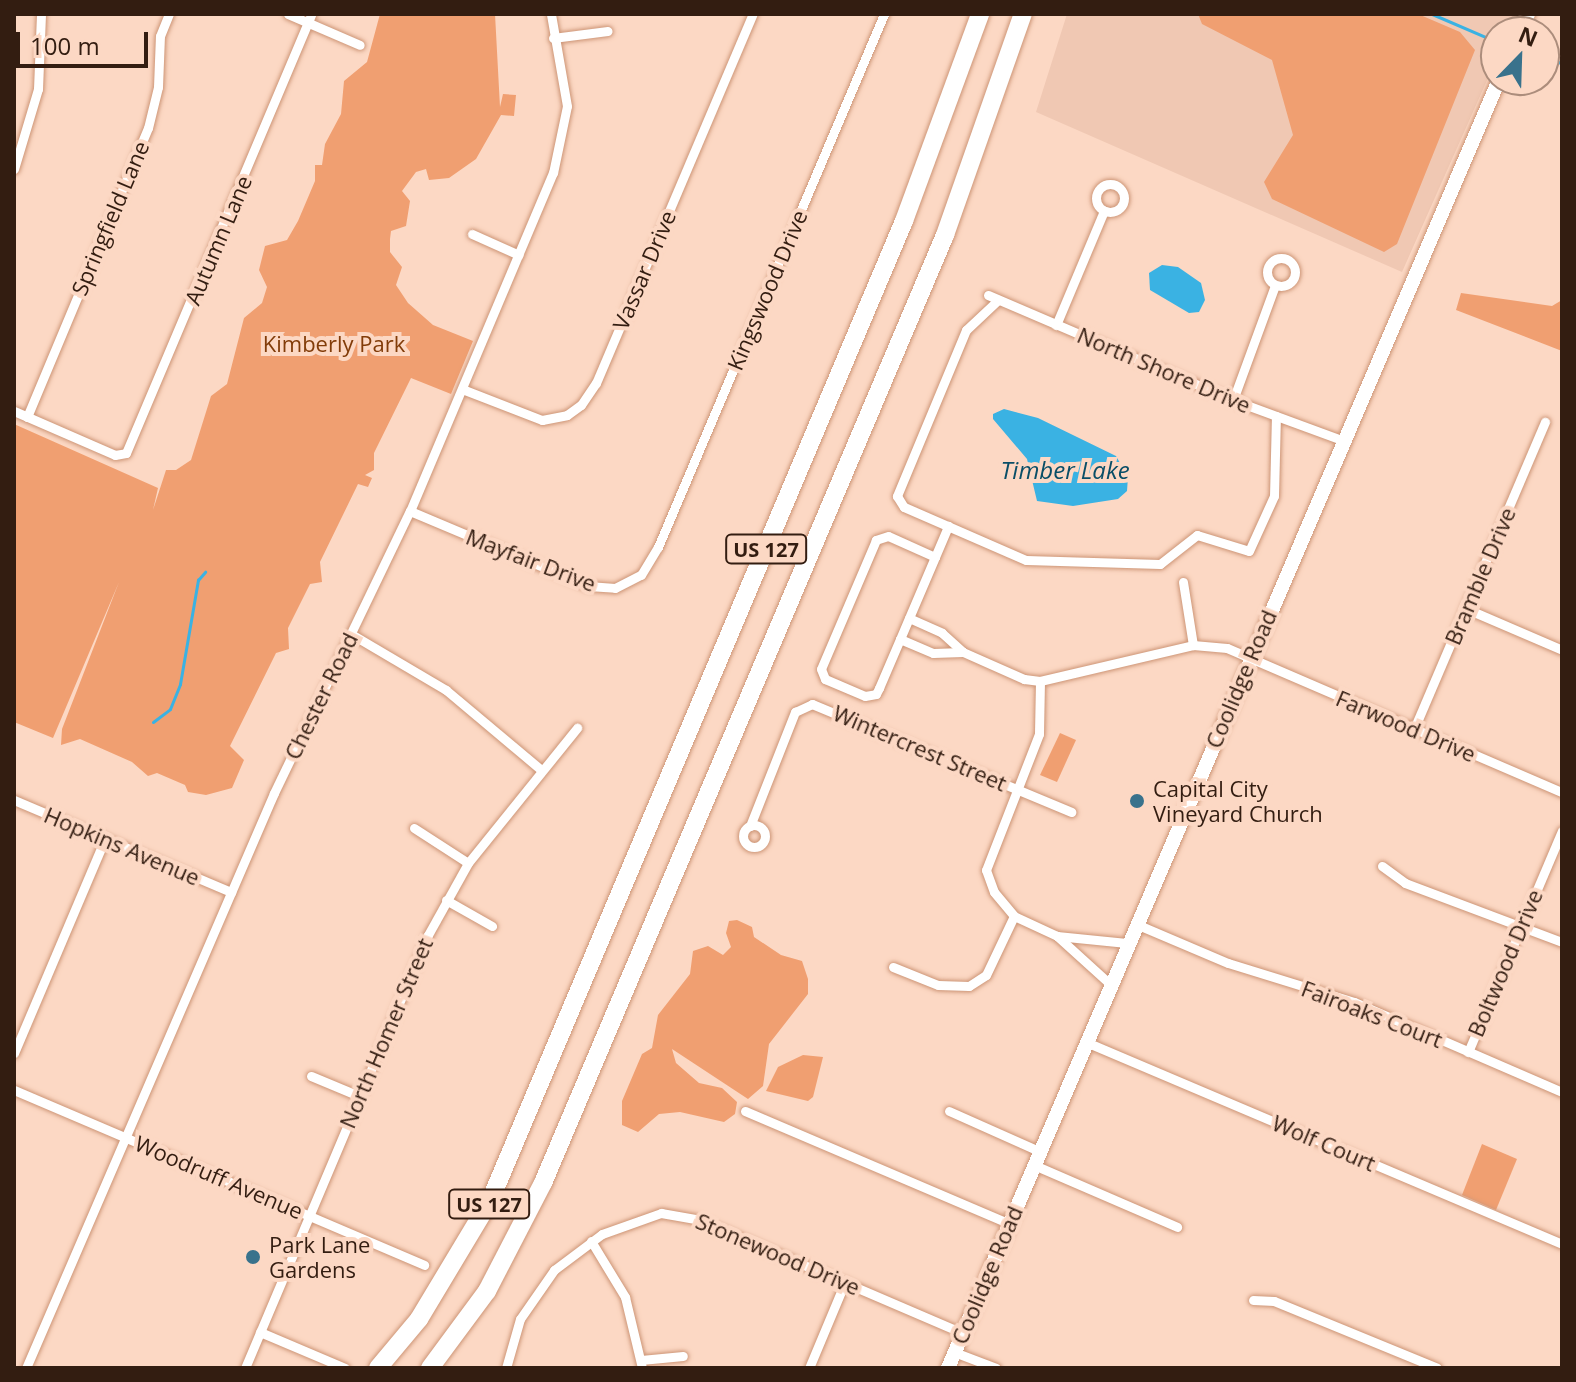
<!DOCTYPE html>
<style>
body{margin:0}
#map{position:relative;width:1576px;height:1382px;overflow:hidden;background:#fcd8c4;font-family:"Open Sans",sans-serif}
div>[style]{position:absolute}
.built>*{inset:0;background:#f0c8b3}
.green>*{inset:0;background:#f09f71}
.water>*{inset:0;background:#3ab2e3}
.stream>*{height:3px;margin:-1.5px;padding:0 1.5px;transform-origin:1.5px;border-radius:1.5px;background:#3ab2e3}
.roads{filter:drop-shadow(0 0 2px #cd9576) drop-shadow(0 0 2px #cd9576)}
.street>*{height:9px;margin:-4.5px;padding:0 4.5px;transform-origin:4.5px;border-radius:4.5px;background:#fff}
.street>.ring{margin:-4.5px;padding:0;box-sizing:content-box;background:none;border:9px solid #fff;border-radius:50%}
.secondary>*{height:14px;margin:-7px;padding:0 7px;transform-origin:7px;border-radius:7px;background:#fff}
.highway>*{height:18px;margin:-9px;padding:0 9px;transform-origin:9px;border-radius:9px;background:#fff}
.dots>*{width:22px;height:22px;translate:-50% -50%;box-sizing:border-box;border:4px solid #fcd8c4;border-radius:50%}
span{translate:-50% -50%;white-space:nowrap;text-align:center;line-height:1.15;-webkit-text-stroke:8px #fcd8c4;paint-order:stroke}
.shield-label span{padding:2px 6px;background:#fcd8c4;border:2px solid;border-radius:6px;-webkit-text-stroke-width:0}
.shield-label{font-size:20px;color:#331d11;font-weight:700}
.street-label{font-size:22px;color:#331d11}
.park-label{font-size:22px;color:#823c09}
.poi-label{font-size:22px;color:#331d11}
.left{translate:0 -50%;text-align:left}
.water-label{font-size:24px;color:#0a4e67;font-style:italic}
.frame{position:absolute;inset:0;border:16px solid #331d11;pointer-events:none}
.north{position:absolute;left:1480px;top:16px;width:80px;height:80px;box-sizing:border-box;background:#fcd8c4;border:2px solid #ac8d7c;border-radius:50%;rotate:23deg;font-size:22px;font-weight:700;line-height:32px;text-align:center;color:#331d11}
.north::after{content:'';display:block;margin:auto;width:28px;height:36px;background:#39728c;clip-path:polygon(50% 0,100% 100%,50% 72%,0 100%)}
.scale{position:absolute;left:16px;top:32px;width:132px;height:36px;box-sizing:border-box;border:4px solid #331d11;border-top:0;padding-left:10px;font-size:24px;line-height:28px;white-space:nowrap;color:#331d11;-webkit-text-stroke:6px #fcd8c4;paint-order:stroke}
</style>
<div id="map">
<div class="built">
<div style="clip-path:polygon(1067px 14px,1516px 14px,1508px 32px,1496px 32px,1496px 60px,1402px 272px,1036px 112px)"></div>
</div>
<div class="green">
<div style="clip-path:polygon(380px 14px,495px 14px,500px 107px,503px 94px,516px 95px,514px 116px,501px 115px,476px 159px,449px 178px,429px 180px,426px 169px,416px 172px,402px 191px,410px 201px,406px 226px,391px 231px,390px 239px,390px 252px,402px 267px,396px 285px,408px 303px,433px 325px,473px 341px,451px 394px,411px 378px,374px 453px,374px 470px,365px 475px,372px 478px,368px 487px,358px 484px,320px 562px,322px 582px,310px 584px,288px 628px,289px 649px,276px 653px,230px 746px,244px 760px,232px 788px,206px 795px,188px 792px,185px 785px,157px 773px,148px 776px,132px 762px,80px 739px,61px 745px,62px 729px,119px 582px,53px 738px,14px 722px,14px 424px,158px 488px,153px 510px,166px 470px,176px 470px,191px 460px,211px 396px,227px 384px,244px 318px,262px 303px,267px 287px,259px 270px,265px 246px,287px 240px,298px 221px,315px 181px,315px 165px,322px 165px,325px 144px,341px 114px,344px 81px,367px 62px)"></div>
<div style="clip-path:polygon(1198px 14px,1418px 14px,1460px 32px,1475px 50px,1397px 244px,1384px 252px,1272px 199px,1264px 182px,1293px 135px,1272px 60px,1202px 24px)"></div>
<div style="clip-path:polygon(1461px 293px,1552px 306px,1562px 300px,1562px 351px,1456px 310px)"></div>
<div style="clip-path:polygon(1060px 733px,1076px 740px,1057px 782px,1040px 775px)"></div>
<div style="clip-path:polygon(737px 920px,752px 927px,754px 937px,781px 955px,802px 961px,808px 979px,808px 994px,769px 1044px,763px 1086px,748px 1099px,672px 1049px,676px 1063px,699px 1083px,722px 1088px,737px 1102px,735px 1114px,724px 1122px,680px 1112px,659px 1114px,638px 1132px,622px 1125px,622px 1101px,642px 1054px,652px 1048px,658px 1015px,690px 974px,693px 951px,708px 946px,723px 955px,731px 947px,726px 933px,729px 921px)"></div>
<div style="clip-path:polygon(803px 1055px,823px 1057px,813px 1097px,808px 1101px,766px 1091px,778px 1067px)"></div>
<div style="clip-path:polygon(1482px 1144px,1517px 1159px,1496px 1210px,1462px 1195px)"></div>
</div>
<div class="water">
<div style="clip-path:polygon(1162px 265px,1178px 267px,1201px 283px,1205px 300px,1199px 312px,1189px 313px,1150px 290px,1149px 273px)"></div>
<div style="clip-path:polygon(1004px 409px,1038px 418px,1116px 456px,1128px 477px,1127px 491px,1118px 499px,1073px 506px,1037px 501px,1027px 459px,993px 419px,993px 414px)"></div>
</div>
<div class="stream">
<div style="left:1432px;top:14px;width:61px;rotate:23.2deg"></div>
<div style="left:1544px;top:58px;width:19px;rotate:16deg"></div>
<div style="left:153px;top:722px;width:21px;rotate:-37deg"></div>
<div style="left:170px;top:709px;width:27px;rotate:-68deg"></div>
<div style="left:180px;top:684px;width:106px;rotate:-80.2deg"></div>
<div style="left:198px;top:580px;width:11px;rotate:-49deg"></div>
</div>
<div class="roads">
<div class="street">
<div style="left:288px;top:14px;width:78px;rotate:23.3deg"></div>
<div style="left:553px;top:38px;width:55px;rotate:-7.3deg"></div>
<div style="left:14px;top:169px;width:84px;rotate:-73.3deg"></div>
<div style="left:38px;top:89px;width:75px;rotate:-87.7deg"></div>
<div class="ring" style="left:1096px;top:184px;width:19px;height:19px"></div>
<div style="left:472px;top:234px;width:51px;rotate:24.1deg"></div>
<div class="ring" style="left:1267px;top:258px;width:19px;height:19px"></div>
<div style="left:988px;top:295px;width:267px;rotate:23.2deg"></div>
<div style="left:1233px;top:400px;width:116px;rotate:20.2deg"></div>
<div style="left:998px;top:300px;width:44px;rotate:136.8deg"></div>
<div style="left:966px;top:330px;width:180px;rotate:112.6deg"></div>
<div style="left:897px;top:496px;width:13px;rotate:58deg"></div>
<div style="left:904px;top:507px;width:133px;rotate:23.5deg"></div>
<div style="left:1026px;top:560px;width:134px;rotate:1.7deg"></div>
<div style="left:1160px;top:564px;width:47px;rotate:-38.1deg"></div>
<div style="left:1197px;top:535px;width:54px;rotate:17.1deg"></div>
<div style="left:1249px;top:551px;width:60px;rotate:-65.6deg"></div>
<div style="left:1274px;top:496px;width:80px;rotate:-88.6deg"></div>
<div style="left:1056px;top:325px;width:124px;rotate:-67.2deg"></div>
<div style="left:462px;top:389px;width:86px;rotate:21.2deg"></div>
<div style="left:542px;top:420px;width:25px;rotate:-11deg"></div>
<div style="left:567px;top:415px;width:17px;rotate:-36deg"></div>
<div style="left:581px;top:405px;width:27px;rotate:-56deg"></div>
<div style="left:596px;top:383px;width:401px;rotate:-67deg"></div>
<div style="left:1233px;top:400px;width:122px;rotate:-69.9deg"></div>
<div style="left:14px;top:411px;width:110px;rotate:23.5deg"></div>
<div style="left:115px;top:455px;width:11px;rotate:-10deg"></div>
<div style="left:126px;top:453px;width:476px;rotate:-67.1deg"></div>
<div style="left:27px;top:417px;width:313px;rotate:-67.3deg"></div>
<div style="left:148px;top:128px;width:42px;rotate:-76.3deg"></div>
<div style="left:158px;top:87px;width:51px;rotate:-87.8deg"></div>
<div style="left:160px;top:36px;width:24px;rotate:-68deg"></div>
<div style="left:410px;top:511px;width:193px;rotate:22.8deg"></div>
<div style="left:588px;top:586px;width:27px;rotate:4deg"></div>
<div style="left:615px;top:588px;width:29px;rotate:-27deg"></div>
<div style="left:641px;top:575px;width:33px;rotate:-59deg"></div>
<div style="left:658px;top:547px;width:579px;rotate:-67.02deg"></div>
<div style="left:935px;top:557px;width:51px;rotate:-155.9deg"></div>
<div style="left:888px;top:536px;width:13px;rotate:162deg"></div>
<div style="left:876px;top:540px;width:140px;rotate:113.1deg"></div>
<div style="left:821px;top:669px;width:11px;rotate:68deg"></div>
<div style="left:825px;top:679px;width:43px;rotate:23deg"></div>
<div style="left:865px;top:696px;width:11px;rotate:-10deg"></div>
<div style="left:876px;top:694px;width:7px;rotate:-63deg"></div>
<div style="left:879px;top:688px;width:53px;rotate:-66.8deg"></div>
<div style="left:900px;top:639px;width:89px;rotate:-66.9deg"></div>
<div style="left:935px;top:557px;width:34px;rotate:-67deg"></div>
<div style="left:1183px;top:582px;width:64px;rotate:81deg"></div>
<div style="left:1467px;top:609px;width:103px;rotate:23.3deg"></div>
<div style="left:909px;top:618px;width:36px;rotate:24deg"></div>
<div style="left:942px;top:633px;width:28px;rotate:42deg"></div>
<div style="left:963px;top:652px;width:67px;rotate:23.9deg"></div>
<div style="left:1024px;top:679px;width:16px;rotate:7deg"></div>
<div style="left:1040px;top:681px;width:157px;rotate:-13.2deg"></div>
<div style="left:1193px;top:645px;width:34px;rotate:5deg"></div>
<div style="left:1227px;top:648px;width:365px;rotate:23.3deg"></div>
<div style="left:351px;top:634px;width:110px;rotate:30.5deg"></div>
<div style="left:446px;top:690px;width:123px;rotate:40deg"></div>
<div style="left:900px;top:639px;width:36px;rotate:23deg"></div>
<div style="left:933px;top:653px;width:30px;rotate:-2deg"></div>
<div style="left:1040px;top:681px;width:53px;rotate:91.1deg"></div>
<div style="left:1039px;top:734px;width:146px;rotate:111.3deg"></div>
<div style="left:986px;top:870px;width:23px;rotate:70deg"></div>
<div style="left:994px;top:892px;width:31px;rotate:50deg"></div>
<div style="left:1014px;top:916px;width:47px;rotate:24.9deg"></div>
<div style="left:1414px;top:729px;width:334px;rotate:-66.9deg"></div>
<div style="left:14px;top:800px;width:236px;rotate:23deg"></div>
<div class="ring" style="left:743px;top:825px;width:13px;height:13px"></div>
<div style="left:750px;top:826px;width:123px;rotate:-68.5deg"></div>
<div style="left:795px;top:712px;width:19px;rotate:-25deg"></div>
<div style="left:812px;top:704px;width:281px;rotate:22.6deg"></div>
<div style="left:414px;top:828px;width:64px;rotate:32.9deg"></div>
<div style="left:1382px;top:866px;width:29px;rotate:36deg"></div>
<div style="left:1405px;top:883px;width:168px;rotate:20.6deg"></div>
<div style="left:446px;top:900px;width:53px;rotate:29.5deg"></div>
<div style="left:1136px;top:924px;width:100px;rotate:23deg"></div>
<div style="left:1228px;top:963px;width:132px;rotate:17.2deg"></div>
<div style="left:1354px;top:1002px;width:227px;rotate:23.4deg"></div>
<div style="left:893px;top:967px;width:48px;rotate:21.8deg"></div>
<div style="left:938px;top:985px;width:31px;rotate:2deg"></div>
<div style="left:969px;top:986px;width:20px;rotate:-33deg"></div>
<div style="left:986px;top:975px;width:65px;rotate:-64.6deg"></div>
<div style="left:1110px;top:984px;width:72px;rotate:-137.8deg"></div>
<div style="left:1057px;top:936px;width:70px;rotate:5.7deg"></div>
<div style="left:1086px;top:1042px;width:517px;rotate:22.99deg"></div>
<div style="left:1468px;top:1052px;width:240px;rotate:-67deg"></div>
<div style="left:14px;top:1053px;width:233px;rotate:-67deg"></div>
<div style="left:311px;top:1076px;width:52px;rotate:22.6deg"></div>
<div style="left:14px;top:1090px;width:446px;rotate:23.1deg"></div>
<div style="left:745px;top:1111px;width:286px;rotate:23.1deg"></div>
<div style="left:949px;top:1111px;width:98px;rotate:24deg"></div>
<div style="left:1034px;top:1165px;width:156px;rotate:23.4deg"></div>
<div style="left:591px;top:1241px;width:66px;rotate:58.7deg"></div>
<div style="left:625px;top:1297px;width:73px;rotate:76.5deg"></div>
<div style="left:1253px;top:1300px;width:21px;rotate:3deg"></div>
<div style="left:1274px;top:1301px;width:176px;rotate:22.3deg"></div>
<div style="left:260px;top:1332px;width:92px;rotate:23deg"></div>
<div style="left:954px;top:1352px;width:45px;rotate:20.9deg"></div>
<div style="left:641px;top:1360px;width:42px;rotate:-5.4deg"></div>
<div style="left:26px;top:1368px;width:626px;rotate:-66.67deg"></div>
<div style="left:274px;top:793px;width:313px;rotate:-64.3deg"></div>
<div style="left:410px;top:511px;width:367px;rotate:-67.1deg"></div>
<div style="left:553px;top:173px;width:68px;rotate:-78.2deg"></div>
<div style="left:567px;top:106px;width:93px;rotate:-99.9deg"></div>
<div style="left:245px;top:1368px;width:470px;rotate:-67.1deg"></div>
<div style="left:428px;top:935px;width:82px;rotate:-60.9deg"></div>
<div style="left:468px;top:863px;width:174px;rotate:-51.1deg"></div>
<div style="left:506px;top:1368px;width:51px;rotate:-74.1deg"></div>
<div style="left:520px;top:1319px;width:60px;rotate:-55.2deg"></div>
<div style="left:554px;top:1270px;width:60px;rotate:-36.9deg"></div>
<div style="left:602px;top:1234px;width:63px;rotate:-19.6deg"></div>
<div style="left:661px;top:1213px;width:39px;rotate:10deg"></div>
<div style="left:699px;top:1220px;width:287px;rotate:23.2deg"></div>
<div style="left:809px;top:1368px;width:93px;rotate:-67.3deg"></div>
</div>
<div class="secondary">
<div style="left:1520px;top:32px;width:20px;rotate:-66deg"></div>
<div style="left:948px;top:1368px;width:1401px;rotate:-66.84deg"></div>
</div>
<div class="highway">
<div style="left:378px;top:1368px;width:64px;rotate:-50.1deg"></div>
<div style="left:419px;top:1319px;width:138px;rotate:-59deg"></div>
<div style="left:490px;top:1201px;width:1064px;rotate:-67.1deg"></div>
<div style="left:904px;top:221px;width:221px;rotate:-69.8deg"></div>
<div style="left:430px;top:1368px;width:96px;rotate:-53.5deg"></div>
<div style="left:487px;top:1291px;width:122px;rotate:-62.6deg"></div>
<div style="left:543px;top:1183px;width:1030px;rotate:-67.02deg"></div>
<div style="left:945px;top:235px;width:234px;rotate:-70.6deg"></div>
</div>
</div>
<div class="dots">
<div style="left:1137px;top:801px;background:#39728c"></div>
<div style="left:253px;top:1257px;background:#39728c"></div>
</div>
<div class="shield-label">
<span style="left:766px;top:549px">US 127</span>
<span style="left:489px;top:1204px">US 127</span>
</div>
<div class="street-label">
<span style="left:110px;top:218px;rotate:-67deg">Springfield Lane</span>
<span style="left:218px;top:240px;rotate:-67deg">Autumn Lane</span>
<span style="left:644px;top:270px;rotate:-67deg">Vassar Drive</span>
<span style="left:767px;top:290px;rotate:-67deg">Kingswood Drive</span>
<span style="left:1164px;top:370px;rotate:23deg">North Shore Drive</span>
<span style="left:531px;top:560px;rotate:21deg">Mayfair Drive</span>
<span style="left:1480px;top:576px;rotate:-67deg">Bramble Drive</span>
<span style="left:1241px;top:679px;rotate:-67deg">Coolidge Road</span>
<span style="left:321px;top:696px;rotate:-64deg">Chester Road</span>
<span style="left:1406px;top:726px;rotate:23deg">Farwood Drive</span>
<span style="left:920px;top:748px;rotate:23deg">Wintercrest Street</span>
<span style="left:122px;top:846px;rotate:23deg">Hopkins Avenue</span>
<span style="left:1505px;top:963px;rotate:-67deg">Boltwood Drive</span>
<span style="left:1372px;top:1014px;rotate:21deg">Fairoaks Court</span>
<span style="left:386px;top:1033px;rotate:-67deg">North Homer Street</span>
<span style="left:1324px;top:1143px;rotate:23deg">Wolf Court</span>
<span style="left:219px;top:1177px;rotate:23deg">Woodruff Avenue</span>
<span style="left:778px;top:1254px;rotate:23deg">Stonewood Drive</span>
<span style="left:987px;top:1275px;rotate:-67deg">Coolidge Road</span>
</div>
<div class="park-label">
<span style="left:334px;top:344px">Kimberly Park</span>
</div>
<div class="poi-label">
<span class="left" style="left:1153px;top:801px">Capital City<br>Vineyard Church</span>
<span class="left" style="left:269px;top:1257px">Park Lane<br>Gardens</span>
</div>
<div class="water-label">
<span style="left:1065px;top:470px">Timber Lake</span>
</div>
<div class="frame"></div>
<div class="north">N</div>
<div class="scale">100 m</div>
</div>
